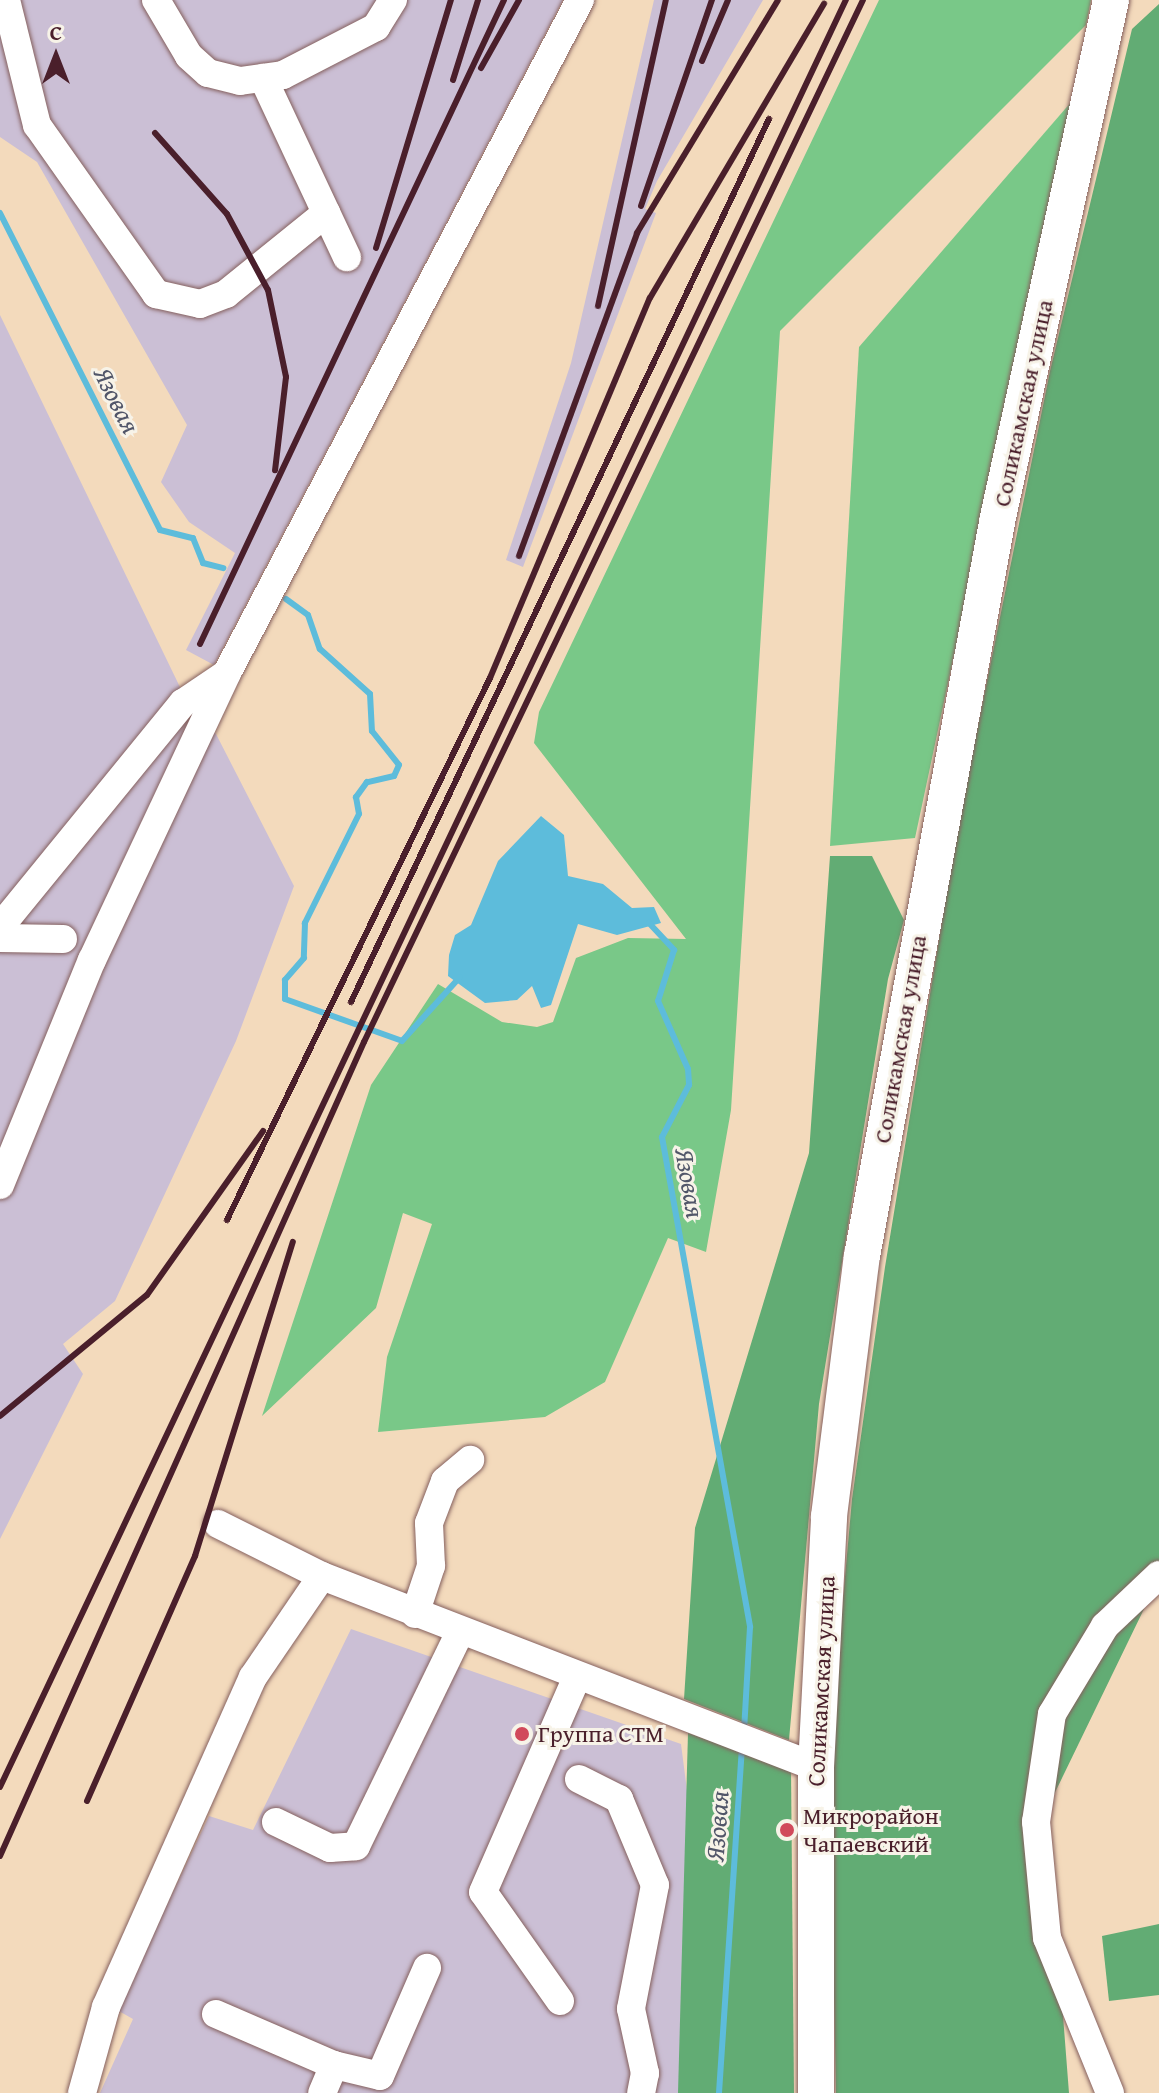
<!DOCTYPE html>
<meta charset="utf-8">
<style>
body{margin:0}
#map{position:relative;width:1159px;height:2093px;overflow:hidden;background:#f3dabc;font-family:"Gentium Book Plus",serif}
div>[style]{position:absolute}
.industrial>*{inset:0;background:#cbbfd5}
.green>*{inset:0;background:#79c888}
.forest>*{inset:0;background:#62ac74}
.water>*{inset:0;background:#5dbcdb}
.stream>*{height:6px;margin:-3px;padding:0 3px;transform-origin:3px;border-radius:3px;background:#5dbcdb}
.roads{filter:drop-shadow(0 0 2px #85605e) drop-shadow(0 0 2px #85605e)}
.minor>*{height:28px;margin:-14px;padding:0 14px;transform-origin:14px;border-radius:14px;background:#fff}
.major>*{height:36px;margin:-18px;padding:0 18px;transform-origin:18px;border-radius:18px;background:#fff}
.rail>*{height:6px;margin:-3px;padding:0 3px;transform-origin:3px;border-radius:3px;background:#4a1f2b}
.dots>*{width:22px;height:22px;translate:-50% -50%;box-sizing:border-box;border:4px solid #f7f3e8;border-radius:50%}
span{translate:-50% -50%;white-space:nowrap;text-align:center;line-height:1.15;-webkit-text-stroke:6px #f7f3e8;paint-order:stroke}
.street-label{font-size:24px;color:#4a1f2b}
.poi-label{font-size:24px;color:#4a1f2b}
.left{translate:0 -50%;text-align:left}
.water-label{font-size:26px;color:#515669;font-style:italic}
.north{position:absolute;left:16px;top:16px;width:80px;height:80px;-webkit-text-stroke:6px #f7f3e8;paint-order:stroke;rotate:0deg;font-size:22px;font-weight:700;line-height:32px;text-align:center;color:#4a1f2b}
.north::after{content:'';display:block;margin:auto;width:28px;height:36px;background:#4a1f2b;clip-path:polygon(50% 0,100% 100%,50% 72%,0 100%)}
</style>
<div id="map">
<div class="industrial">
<div style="clip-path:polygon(0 0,563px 0,214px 665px,186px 650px,235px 553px,189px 522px,161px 482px,187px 425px,37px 162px,0 137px)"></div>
<div style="clip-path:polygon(654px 0,763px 0,657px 181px,645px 209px,656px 213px,523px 567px,506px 560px,571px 363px)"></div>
<div style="clip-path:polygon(0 315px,193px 714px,216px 734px,294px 886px,236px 1041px,115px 1301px,63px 1344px,83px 1374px,0 1539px)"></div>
<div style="clip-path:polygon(351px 1629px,681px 1744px,726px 2093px,100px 2093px,133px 2019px,117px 2010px,209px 1816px,253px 1830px)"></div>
</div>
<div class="green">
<div style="clip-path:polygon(879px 0,1091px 0,1086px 25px,780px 331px,731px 1110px,706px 1252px,668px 1238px,605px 1382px,545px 1417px,378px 1432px,387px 1357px,432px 1224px,403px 1213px,376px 1308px,262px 1416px,371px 1085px,438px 984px,502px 1022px,537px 1027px,553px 1022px,576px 958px,628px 938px,686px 939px,534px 743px,539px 712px)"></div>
<div style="clip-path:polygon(1072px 101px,915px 838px,830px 846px,859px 347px)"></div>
</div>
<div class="forest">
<div style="clip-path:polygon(1159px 4px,1159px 1578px,1047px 1809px,1069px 2093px,836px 2093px,829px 1755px,852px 1499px,885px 1267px,958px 824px,1050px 371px,1132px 29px)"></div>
<div style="clip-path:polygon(830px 856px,872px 856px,904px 920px,888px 979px,819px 1404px,789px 1740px,684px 1699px,695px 1528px,809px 1153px)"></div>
<div style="clip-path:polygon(688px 1733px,791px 1769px,794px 2093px,678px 2093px)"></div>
<div style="clip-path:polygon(1159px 1924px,1159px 1995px,1109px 2001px,1102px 1936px)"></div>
</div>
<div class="water">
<div style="clip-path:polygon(541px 816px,564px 835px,568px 876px,603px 884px,632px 908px,654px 907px,661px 923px,617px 935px,578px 924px,551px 1005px,541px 1008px,532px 986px,517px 1000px,485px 1003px,448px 976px,449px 955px,455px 935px,471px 925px,498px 861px)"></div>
</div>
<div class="stream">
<div style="left:0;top:213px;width:355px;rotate:63.2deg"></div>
<div style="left:160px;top:530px;width:34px;rotate:14deg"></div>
<div style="left:193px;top:538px;width:27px;rotate:68deg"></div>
<div style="left:203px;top:563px;width:21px;rotate:14deg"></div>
<div style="left:286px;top:599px;width:27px;rotate:36deg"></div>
<div style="left:308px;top:615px;width:36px;rotate:71deg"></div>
<div style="left:320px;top:649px;width:67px;rotate:42deg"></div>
<div style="left:370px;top:694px;width:37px;rotate:87deg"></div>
<div style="left:372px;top:731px;width:43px;rotate:51.5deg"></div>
<div style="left:399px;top:765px;width:12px;rotate:114deg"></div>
<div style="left:394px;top:776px;width:28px;rotate:167deg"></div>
<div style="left:367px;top:782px;width:19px;rotate:126deg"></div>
<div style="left:356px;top:797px;width:17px;rotate:80deg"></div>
<div style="left:359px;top:814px;width:122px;rotate:116.4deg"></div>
<div style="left:305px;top:923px;width:35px;rotate:92deg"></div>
<div style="left:304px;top:958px;width:29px;rotate:131deg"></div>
<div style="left:285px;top:980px;width:19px;rotate:90deg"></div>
<div style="left:285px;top:999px;width:124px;rotate:19.7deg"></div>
<div style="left:402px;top:1041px;width:86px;rotate:-47.8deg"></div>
<div style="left:649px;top:923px;width:37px;rotate:47deg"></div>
<div style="left:674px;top:950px;width:53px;rotate:107.4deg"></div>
<div style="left:658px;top:1001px;width:74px;rotate:66.2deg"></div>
<div style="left:688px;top:1069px;width:16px;rotate:86deg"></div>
<div style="left:689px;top:1085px;width:59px;rotate:117.4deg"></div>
<div style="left:662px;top:1137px;width:498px;rotate:79.8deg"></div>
<div style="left:750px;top:1627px;width:103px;rotate:93.3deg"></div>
<div style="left:719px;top:2093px;width:349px;rotate:-86.2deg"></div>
</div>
<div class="roads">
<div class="minor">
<div style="left:6px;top:0;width:129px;rotate:76.1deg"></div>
<div style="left:37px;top:125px;width:207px;rotate:54.8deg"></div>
<div style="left:156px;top:294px;width:45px;rotate:12.8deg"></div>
<div style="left:200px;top:304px;width:28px;rotate:-21deg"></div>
<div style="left:226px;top:294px;width:129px;rotate:-39deg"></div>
<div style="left:156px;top:0;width:65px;rotate:59.5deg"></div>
<div style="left:189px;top:56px;width:25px;rotate:42deg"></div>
<div style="left:208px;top:73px;width:33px;rotate:14deg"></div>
<div style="left:240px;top:81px;width:43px;rotate:-7.9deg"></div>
<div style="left:283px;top:75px;width:105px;rotate:-27.3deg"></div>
<div style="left:376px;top:27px;width:32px;rotate:-58deg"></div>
<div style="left:263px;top:78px;width:198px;rotate:64.9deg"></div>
<div style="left:0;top:927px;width:289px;rotate:-50.8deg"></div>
<div style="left:183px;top:703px;width:52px;rotate:-34deg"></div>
<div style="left:0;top:938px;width:63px;rotate:0.9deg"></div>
<div style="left:0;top:1185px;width:243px;rotate:-67.8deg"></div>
<div style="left:92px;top:960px;width:317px;rotate:-64.8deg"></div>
<div style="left:227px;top:673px;width:760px;rotate:-62.32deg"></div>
<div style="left:218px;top:1524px;width:116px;rotate:26.6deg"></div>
<div style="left:322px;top:1576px;width:530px;rotate:21.14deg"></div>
<div style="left:415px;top:1614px;width:51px;rotate:-71.6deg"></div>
<div style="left:431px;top:1566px;width:43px;rotate:-92.7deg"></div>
<div style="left:429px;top:1523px;width:45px;rotate:-69.1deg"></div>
<div style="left:445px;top:1481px;width:33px;rotate:-40deg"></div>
<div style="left:579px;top:1779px;width:45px;rotate:26.6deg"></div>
<div style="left:619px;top:1799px;width:93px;rotate:67.3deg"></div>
<div style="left:655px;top:1885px;width:126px;rotate:101deg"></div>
<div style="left:631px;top:2009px;width:66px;rotate:77.7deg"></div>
<div style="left:645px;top:2073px;width:20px;rotate:101deg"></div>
<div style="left:276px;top:1822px;width:60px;rotate:25.7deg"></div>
<div style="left:330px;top:1848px;width:26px;rotate:-4deg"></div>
<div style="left:356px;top:1846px;width:238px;rotate:-64.1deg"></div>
<div style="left:560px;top:2001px;width:133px;rotate:-125.2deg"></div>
<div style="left:483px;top:1892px;width:232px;rotate:-66.4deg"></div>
<div style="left:216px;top:2014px;width:129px;rotate:23.4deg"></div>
<div style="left:334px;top:2065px;width:30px;rotate:113deg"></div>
<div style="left:334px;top:2065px;width:47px;rotate:13.4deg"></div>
<div style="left:380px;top:2076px;width:118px;rotate:-66.5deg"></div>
<div style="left:82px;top:2093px;width:89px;rotate:-74.4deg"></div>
<div style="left:106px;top:2007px;width:361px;rotate:-66deg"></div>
<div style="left:253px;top:1677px;width:122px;rotate:-55.7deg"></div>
<div style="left:1110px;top:2093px;width:167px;rotate:-112.1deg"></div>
<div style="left:1047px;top:1938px;width:117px;rotate:-95.4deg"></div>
<div style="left:1036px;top:1822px;width:109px;rotate:-81.6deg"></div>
<div style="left:1052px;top:1714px;width:103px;rotate:-58.9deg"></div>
<div style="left:1105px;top:1626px;width:74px;rotate:-43.4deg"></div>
</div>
<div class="major">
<div style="left:816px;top:2093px;width:326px;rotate:-90deg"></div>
<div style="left:816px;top:1767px;width:251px;rotate:-87deg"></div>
<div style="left:829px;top:1516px;width:262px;rotate:-82.8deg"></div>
<div style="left:862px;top:1256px;width:751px;rotate:-79.57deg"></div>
<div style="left:998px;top:517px;width:529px;rotate:-77.67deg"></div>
</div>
</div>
<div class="rail">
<div style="left:702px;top:61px;width:66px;rotate:-66.9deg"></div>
<div style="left:481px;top:68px;width:78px;rotate:-60.8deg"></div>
<div style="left:453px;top:80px;width:84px;rotate:-72.6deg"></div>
<div style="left:155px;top:133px;width:108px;rotate:48.4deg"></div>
<div style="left:227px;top:214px;width:86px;rotate:61.7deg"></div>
<div style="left:268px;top:290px;width:89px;rotate:78.3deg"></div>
<div style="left:286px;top:377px;width:94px;rotate:96.7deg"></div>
<div style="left:641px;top:206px;width:218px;rotate:-71deg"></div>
<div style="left:376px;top:248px;width:259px;rotate:-73.2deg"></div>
<div style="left:598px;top:306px;width:313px;rotate:-77.5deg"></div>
<div style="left:519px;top:556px;width:344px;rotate:-69.9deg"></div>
<div style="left:637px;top:233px;width:272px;rotate:-58.8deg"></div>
<div style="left:200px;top:644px;width:712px;rotate:-64.73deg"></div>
<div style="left:351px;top:1002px;width:977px;rotate:-64.67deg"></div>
<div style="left:227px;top:1220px;width:602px;rotate:-64.12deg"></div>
<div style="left:490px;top:678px;width:412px;rotate:-67.2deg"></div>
<div style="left:650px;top:298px;width:342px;rotate:-59.4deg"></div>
<div style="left:0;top:1416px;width:190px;rotate:-39.5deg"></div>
<div style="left:147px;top:1295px;width:201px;rotate:-54.7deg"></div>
<div style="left:0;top:1787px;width:1977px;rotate:-64.67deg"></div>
<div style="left:87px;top:1801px;width:268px;rotate:-66.2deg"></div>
<div style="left:195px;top:1556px;width:329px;rotate:-72.7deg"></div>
<div style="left:0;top:1856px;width:892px;rotate:-65.91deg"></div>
<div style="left:364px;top:1042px;width:1155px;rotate:-64.41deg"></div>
</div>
<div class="dots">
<div style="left:522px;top:1734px;background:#d1495b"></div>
<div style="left:787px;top:1830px;background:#d1495b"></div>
</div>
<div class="street-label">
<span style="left:1023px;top:403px;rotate:-78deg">Соликамская улица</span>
<span style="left:900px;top:1039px;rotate:-80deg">Соликамская улица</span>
<span style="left:821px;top:1681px;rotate:-87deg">Соликамская улица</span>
</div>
<div class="poi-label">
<span class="left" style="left:538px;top:1734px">Группа СТМ</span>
<span class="left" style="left:803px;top:1830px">Микрорайон<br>Чапаевский</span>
</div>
<div class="water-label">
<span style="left:117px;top:400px;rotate:63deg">Язовая</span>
<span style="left:690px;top:1183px;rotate:80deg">Язовая</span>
<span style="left:717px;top:1826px;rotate:-86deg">Язовая</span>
</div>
<div class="north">С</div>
</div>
